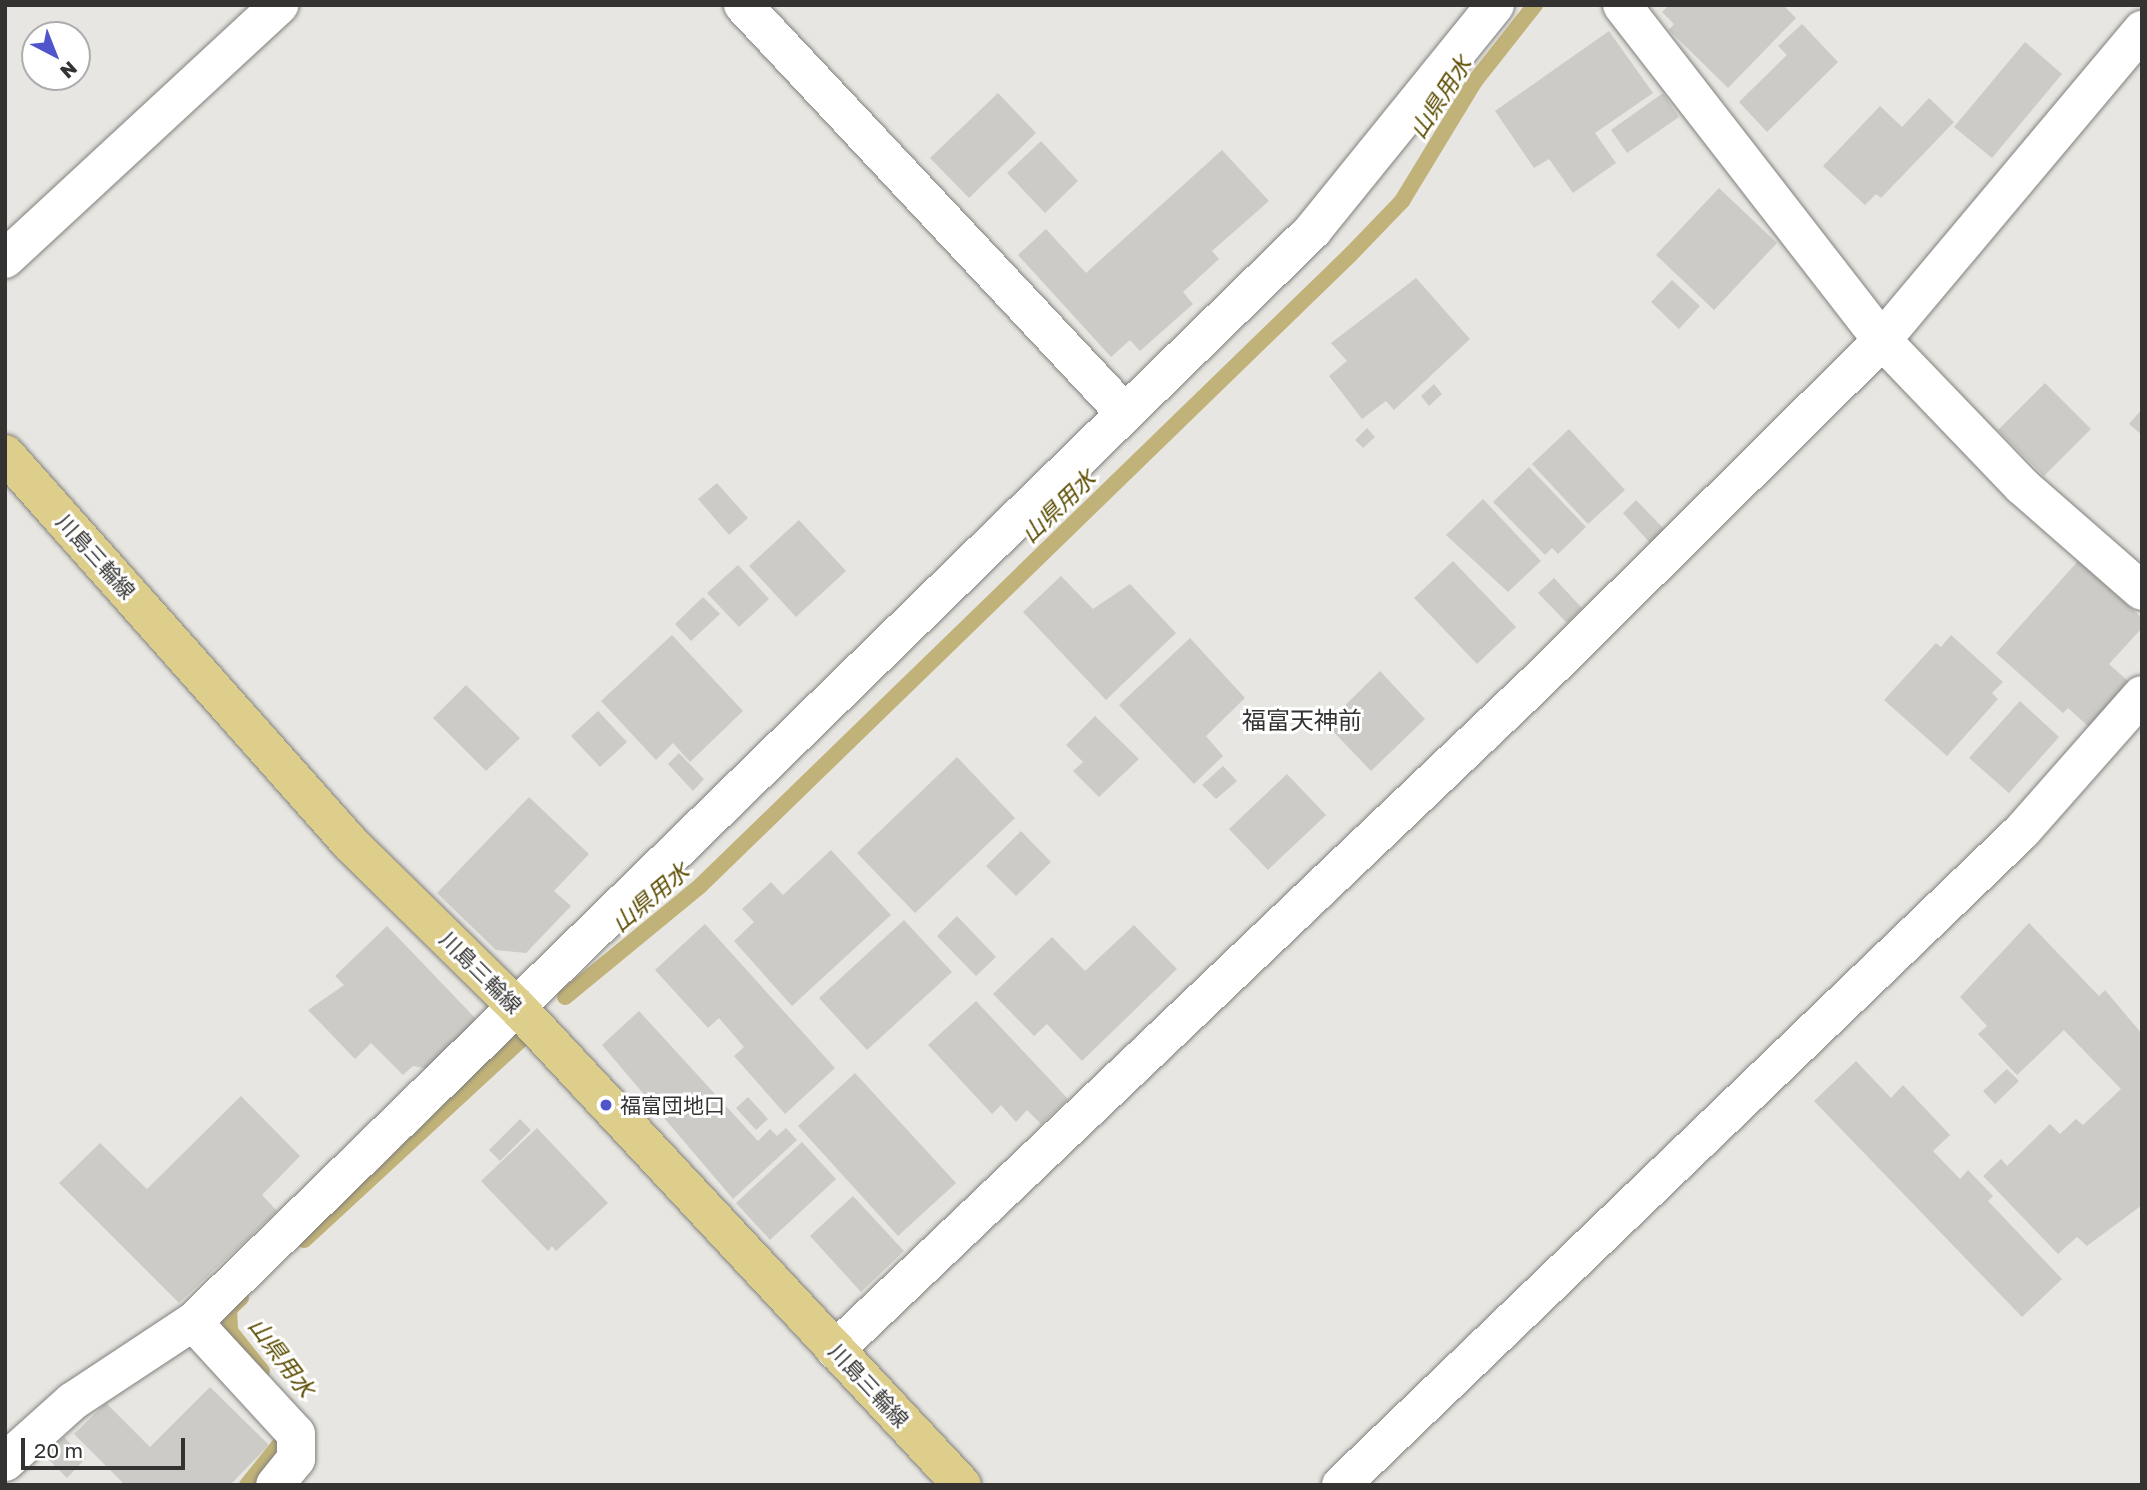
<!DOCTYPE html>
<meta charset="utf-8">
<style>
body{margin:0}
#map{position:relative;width:2147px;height:1490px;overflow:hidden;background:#e7e6e2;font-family:"Golos Text","Noto Sans JP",sans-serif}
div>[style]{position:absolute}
.stream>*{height:16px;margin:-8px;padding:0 8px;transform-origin:8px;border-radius:8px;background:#c0b278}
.building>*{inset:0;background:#cccbc7}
.roads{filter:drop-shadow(0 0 2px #81807d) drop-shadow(0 0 2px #81807d)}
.minor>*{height:38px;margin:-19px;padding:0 19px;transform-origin:19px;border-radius:19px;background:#fff}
.major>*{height:38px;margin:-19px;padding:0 19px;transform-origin:19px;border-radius:19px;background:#dece8b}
.dots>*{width:19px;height:19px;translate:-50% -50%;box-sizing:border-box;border:4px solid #fff;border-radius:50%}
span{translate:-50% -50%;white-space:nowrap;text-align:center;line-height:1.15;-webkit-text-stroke:6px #fff;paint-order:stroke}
.street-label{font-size:21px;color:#343332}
.poi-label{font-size:21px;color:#343332}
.left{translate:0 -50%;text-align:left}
.water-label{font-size:23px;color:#5b4c00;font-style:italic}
.quarter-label{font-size:24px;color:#343332}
.frame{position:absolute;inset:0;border:7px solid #343332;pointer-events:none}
.north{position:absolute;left:21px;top:21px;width:70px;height:70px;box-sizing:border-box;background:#fff;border:2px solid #aeadad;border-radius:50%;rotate:138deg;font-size:19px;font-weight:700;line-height:28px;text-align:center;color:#343332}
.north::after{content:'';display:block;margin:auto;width:24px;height:32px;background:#5055cc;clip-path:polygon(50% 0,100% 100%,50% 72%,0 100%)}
.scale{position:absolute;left:21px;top:1438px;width:164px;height:32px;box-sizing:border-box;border:4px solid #343332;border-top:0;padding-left:9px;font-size:21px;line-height:24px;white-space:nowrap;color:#343332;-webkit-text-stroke:5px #fff;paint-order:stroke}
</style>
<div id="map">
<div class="stream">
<div style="left:565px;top:997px;width:175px;rotate:-39.4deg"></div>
<div style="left:700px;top:886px;width:907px;rotate:-44.15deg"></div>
<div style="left:1351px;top:254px;width:74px;rotate:-46.1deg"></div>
<div style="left:1402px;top:201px;width:140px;rotate:-58.7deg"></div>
<div style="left:1475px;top:81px;width:97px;rotate:-51.7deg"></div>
<div style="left:304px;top:1240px;width:305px;rotate:-42.7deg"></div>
<div style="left:241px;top:1298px;width:16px;rotate:137deg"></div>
<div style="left:229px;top:1309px;width:22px;rotate:87deg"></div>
<div style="left:230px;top:1331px;width:51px;rotate:51.3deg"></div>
<div style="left:247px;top:1485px;width:58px;rotate:-51.3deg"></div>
</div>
<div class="building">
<div style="clip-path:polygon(1669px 5px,1783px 5px,1796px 18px,1728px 88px,1669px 30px,1674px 24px,1662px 12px)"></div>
<div style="clip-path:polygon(1802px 24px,1838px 62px,1767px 132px,1739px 102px,1787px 55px,1778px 46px)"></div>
<div style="clip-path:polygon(1609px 31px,1653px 93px,1595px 133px,1616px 163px,1573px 193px,1549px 159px,1534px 168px,1495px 111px)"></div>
<div style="clip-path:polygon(2025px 42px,2062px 74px,1992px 158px,1954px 127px)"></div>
<div style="clip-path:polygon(998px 93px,1036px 133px,969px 198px,930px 158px)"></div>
<div style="clip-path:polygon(1663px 93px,1679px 117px,1627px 153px,1611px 130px)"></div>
<div style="clip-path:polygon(1929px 98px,1954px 122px,1881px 198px,1876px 194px,1865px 205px,1823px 166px,1880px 106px,1902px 127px)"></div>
<div style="clip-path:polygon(1041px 141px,1078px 181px,1045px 213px,1007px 173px)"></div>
<div style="clip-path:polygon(1222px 150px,1269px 201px,1212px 251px,1219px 259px,1183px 292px,1193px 304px,1140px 351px,1130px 340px,1111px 357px,1018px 255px,1046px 229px,1086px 273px)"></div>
<div style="clip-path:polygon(1719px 188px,1777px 243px,1714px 310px,1656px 255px)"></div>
<div style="clip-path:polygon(1416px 278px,1470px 339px,1394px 410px,1386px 401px,1362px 419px,1329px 376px,1347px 361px,1331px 343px)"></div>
<div style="clip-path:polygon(1672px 280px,1700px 306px,1679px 329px,1651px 302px)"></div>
<div style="clip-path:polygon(2045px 383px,2091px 429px,2044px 476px,1998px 430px)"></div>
<div style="clip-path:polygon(1434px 384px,1442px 394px,1429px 406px,1421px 396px)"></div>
<div style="clip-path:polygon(2142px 409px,2142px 435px,2129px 424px)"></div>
<div style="clip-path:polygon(1367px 428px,1375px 437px,1363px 448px,1355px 440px)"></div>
<div style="clip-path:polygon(1569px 429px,1625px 490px,1588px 524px,1532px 464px)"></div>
<div style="clip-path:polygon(1529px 467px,1586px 527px,1558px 554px,1552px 548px,1545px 555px,1493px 502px)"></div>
<div style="clip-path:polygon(717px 483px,748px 518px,729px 535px,698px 499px)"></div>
<div style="clip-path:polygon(1483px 499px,1541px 561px,1508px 592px,1446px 535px)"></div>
<div style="clip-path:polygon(1636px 500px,1664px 529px,1650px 543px,1623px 513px)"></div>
<div style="clip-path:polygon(799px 520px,846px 571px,796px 617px,749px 566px)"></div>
<div style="clip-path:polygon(1453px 561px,1516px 627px,1477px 664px,1414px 598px)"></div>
<div style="clip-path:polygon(2078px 561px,2142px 618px,2142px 628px,2109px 664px,2129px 682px,2089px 727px,2068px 708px,2063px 713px,1996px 653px)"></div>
<div style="clip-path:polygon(738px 565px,769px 599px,739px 627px,707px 593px)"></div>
<div style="clip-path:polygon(1061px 576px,1093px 609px,1130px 584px,1176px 633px,1106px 700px,1023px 612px)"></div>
<div style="clip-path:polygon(1554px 578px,1582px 608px,1567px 623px,1538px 593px)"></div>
<div style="clip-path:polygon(703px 597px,720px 614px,691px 641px,675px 624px)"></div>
<div style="clip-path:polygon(672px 635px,743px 711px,690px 762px,673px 743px,656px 760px,601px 701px)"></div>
<div style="clip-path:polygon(1951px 635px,2003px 682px,1992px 693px,1998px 699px,1947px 756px,1884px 700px,1936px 643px,1941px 647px)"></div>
<div style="clip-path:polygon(1190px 638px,1245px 698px,1206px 736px,1223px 756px,1194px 784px,1119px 705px)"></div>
<div style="clip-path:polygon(1380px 671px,1425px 719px,1371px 771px,1326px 724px)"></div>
<div style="clip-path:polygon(466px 685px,520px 738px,486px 771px,433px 718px)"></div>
<div style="clip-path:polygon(2020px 701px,2059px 737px,2009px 793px,1969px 758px)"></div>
<div style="clip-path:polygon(598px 711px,627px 742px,600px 767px,571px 736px)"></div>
<div style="clip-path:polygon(1095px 716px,1139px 759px,1099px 797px,1073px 771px,1083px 762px,1066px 745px)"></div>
<div style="clip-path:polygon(679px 753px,704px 779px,693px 791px,668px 764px)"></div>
<div style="clip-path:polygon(957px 757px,1015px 818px,915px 913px,857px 853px)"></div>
<div style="clip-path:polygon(1223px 766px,1237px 781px,1216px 799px,1202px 785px)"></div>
<div style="clip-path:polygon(1287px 774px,1326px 815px,1268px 870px,1229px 829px)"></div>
<div style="clip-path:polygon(529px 797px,589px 854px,554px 891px,571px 906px,526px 953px,496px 950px,437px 893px)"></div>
<div style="clip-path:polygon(1021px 831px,1051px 862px,1016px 896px,986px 866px)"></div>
<div style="clip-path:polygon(831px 850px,891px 915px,792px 1006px,734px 941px,754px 922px,742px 909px,771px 882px,783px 895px)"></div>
<div style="clip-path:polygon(957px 916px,996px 957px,976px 976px,937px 936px)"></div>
<div style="clip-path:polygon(904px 920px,952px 972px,867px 1050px,819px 998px)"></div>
<div style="clip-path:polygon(2029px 923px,2099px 996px,2105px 990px,2142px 1034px,2142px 1205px,2087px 1246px,2077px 1237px,2058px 1254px,1983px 1176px,2001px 1159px,2007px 1166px,2050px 1124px,2060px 1134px,2076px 1119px,2083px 1125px,2121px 1089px,2064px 1030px,2017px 1075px,1978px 1034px,1987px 1026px,1960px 997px)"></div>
<div style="clip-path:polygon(705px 924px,835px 1068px,785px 1114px,734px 1056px,744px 1047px,719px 1018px,708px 1028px,655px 970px)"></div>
<div style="clip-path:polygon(1134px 925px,1177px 969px,1082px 1061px,1047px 1024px,1034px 1036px,993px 994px,1052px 937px,1085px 971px)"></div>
<div style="clip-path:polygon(387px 926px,478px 1021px,429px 1069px,413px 1066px,403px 1075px,371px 1043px,355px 1059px,308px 1010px,344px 985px,335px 976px)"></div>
<div style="clip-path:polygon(976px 1001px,1068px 1099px,1041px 1124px,1027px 1110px,1016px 1122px,1001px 1105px,992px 1114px,928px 1045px)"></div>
<div style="clip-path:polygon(639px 1011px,758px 1141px,770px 1129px,777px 1136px,786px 1128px,797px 1140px,733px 1199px,602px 1045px)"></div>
<div style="clip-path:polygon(1856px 1061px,1891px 1098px,1903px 1085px,1950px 1135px,1933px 1151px,1960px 1179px,1968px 1170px,1993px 1196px,1988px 1201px,2062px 1279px,2022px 1317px,1814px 1101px)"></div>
<div style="clip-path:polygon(2007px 1069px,2019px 1081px,1995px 1104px,1983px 1091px)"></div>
<div style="clip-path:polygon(855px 1073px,956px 1183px,898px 1236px,798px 1126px)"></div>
<div style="clip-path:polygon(241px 1096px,300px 1156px,262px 1195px,277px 1211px,179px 1303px,59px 1183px,100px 1143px,147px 1189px)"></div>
<div style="clip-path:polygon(748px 1097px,768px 1119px,756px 1130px,736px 1108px)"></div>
<div style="clip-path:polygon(520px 1119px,531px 1130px,500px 1161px,489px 1150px)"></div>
<div style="clip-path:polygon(537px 1128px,608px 1203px,556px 1251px,552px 1246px,548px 1251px,481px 1181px)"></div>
<div style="clip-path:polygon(802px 1142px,836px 1179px,770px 1240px,736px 1203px)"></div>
<div style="clip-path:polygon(853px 1196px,904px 1251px,861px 1292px,810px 1236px)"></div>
<div style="clip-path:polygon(210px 1387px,269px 1445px,230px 1485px,125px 1485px,74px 1434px,106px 1403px,150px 1447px)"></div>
<div style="clip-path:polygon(64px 1437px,85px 1459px,67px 1478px,45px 1456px)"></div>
</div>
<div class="roads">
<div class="minor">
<div style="left:743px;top:5px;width:558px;rotate:46.89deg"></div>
<div style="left:1622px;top:5px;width:424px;rotate:52.2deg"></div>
<div style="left:1882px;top:340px;width:202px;rotate:46.2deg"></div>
<div style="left:2022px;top:486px;width:159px;rotate:41.2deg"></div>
<div style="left:5px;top:259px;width:374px;rotate:-42.8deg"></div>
<div style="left:193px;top:1322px;width:152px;rotate:47.4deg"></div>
<div style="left:296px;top:1434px;width:25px;rotate:90deg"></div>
<div style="left:296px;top:1459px;width:33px;rotate:129deg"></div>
<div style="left:835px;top:1350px;width:970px;rotate:-43.58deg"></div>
<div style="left:1538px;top:681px;width:484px;rotate:-44.7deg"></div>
<div style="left:1882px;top:340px;width:405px;rotate:-50deg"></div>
<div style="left:5px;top:1462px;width:91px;rotate:-41.9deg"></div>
<div style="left:73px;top:1401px;width:144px;rotate:-33.4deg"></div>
<div style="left:193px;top:1322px;width:1564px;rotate:-44.27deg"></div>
<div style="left:1313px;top:230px;width:289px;rotate:-51deg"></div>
<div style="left:1341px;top:1485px;width:944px;rotate:-43.84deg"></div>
<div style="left:2022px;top:831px;width:181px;rotate:-48.6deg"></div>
</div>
<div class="major">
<div style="left:5px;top:454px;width:520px;rotate:48.43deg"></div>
<div style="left:350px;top:843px;width:234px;rotate:44.5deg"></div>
<div style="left:517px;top:1007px;width:653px;rotate:47.05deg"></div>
</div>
</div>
<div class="dots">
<div style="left:606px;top:1105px;background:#5055cc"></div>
</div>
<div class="street-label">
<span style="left:96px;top:556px;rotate:48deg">川島三輪線</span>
<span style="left:481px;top:972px;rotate:45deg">川島三輪線</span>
<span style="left:869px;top:1385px;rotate:47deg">川島三輪線</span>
</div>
<div class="poi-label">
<span class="left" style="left:620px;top:1105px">福富団地口</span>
</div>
<div class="water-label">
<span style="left:1440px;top:97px;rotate:-57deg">山県用水</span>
<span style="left:1058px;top:506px;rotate:-44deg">山県用水</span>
<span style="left:650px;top:897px;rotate:-40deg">山県用水</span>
<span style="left:282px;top:1357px;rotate:53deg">山県用水</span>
</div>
<div class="quarter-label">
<span style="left:1302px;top:720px">福富天神前</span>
</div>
<div class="frame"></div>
<div class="north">N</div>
<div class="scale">20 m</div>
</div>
